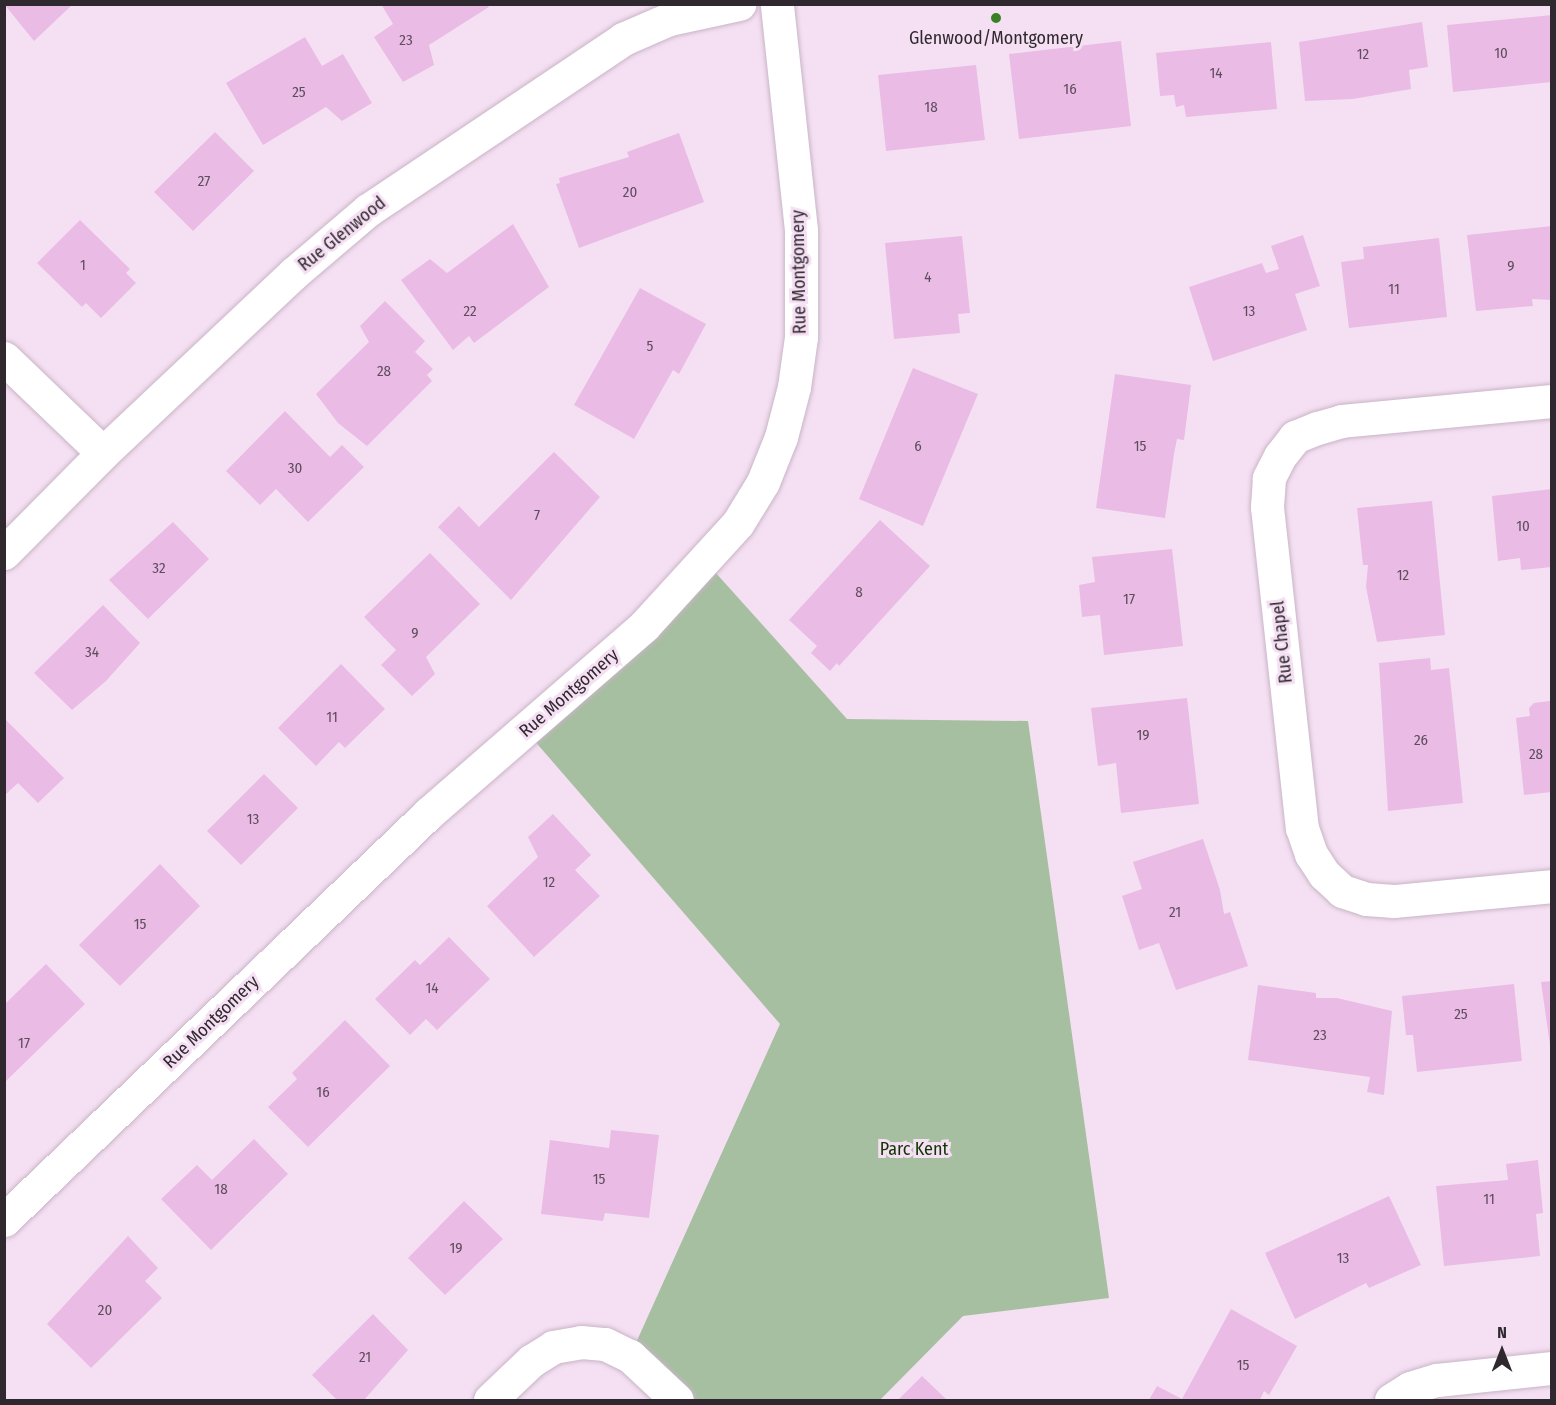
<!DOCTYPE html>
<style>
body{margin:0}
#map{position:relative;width:1556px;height:1405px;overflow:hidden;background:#f5e0f3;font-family:"Fira Sans Condensed",sans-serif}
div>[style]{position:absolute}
.green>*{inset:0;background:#a6bfa0}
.building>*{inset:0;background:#eabbe5}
.roads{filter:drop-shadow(0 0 2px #c9b5c7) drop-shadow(0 0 2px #c9b5c7)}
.street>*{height:33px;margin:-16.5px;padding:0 16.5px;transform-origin:16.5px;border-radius:16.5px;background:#fff}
.dots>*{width:16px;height:16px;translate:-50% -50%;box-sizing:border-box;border:3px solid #f5e0f3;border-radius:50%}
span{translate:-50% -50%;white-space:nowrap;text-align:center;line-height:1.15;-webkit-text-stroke:6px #f5e0f3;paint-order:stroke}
.number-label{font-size:15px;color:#5e4d5c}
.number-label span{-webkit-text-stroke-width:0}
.poi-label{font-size:18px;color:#30282f}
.street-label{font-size:18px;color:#30282f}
.park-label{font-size:18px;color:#103404}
.frame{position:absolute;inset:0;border:6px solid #30282f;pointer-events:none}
.north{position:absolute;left:1472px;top:1321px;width:60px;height:60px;-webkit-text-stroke:4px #f5e0f3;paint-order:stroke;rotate:0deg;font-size:16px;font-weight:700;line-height:24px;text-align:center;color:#30282f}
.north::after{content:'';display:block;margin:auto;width:21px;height:27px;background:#30282f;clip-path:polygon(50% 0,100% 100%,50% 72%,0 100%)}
</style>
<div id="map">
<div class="green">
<div style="clip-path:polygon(706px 562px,847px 719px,1028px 721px,1109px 1298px,963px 1316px,880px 1400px,677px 1400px,630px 1356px,780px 1024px,526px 731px)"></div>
</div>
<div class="building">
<div style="clip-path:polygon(4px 4px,73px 4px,34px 41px)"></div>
<div style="clip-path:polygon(381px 4px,487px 4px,489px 7px,429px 45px,434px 65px,403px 82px,374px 37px,393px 24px)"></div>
<div style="clip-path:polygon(1552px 15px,1552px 82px,1453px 92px,1447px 25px)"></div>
<div style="clip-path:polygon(1422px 22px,1428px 67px,1409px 70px,1411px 89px,1353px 99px,1305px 101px,1299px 42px)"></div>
<div style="clip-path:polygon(305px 37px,322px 66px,343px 54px,372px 103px,342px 121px,326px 107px,263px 145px,226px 83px)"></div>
<div style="clip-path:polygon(1121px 41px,1131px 126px,1019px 139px,1009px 54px)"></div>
<div style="clip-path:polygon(1271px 42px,1277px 109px,1186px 117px,1184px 105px,1176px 107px,1174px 95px,1160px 96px,1156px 53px)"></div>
<div style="clip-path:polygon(976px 65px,985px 140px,886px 151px,878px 75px)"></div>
<div style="clip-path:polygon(215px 132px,254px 171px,193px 231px,154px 192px)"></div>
<div style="clip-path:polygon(679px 133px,704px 202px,579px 248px,556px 184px,560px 183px,559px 178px,629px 157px,627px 152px)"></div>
<div style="clip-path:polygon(80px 220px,130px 269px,126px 273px,136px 283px,101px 318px,86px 303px,82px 307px,37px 263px)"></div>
<div style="clip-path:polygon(513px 224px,549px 287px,474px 343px,469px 336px,453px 350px,401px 280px,430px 259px,447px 273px)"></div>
<div style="clip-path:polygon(1552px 226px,1552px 300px,1532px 299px,1533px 306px,1476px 311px,1467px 235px)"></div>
<div style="clip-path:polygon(1303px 235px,1320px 286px,1295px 294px,1307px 330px,1213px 361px,1189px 287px,1262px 263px,1266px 273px,1279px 269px,1271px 246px)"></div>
<div style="clip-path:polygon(962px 236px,970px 313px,958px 314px,960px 333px,894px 339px,885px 243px)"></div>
<div style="clip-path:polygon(1439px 238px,1447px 317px,1349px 328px,1341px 262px,1364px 259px,1363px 247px)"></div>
<div style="clip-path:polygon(640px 288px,706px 324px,679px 374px,673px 370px,634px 439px,574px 405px)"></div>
<div style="clip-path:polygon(385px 301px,425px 341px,415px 352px,433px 369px,427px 375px,432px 381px,367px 446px,338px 423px,316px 394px,369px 342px,360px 326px)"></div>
<div style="clip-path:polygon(913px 368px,978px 394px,923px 526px,859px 499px)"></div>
<div style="clip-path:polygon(1115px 374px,1191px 385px,1184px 440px,1177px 439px,1174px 454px,1165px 518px,1096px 508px)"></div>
<div style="clip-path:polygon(285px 411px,330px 457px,342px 445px,364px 467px,308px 522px,276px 489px,260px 505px,226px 471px)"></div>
<div style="clip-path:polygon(554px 452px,600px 497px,511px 600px,438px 527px,459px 506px,479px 527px)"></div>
<div style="clip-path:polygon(1552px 489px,1552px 567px,1521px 570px,1520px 558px,1498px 561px,1492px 496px)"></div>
<div style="clip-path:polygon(1432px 501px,1445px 635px,1377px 642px,1366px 587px,1368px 565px,1363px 565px,1357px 508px)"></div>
<div style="clip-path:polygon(880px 520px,930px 566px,839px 666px,837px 663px,830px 671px,811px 653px,817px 646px,789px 620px)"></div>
<div style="clip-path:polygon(173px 522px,209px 559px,148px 619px,109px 580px)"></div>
<div style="clip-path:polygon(1172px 549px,1183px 646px,1104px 655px,1100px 615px,1082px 617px,1079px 585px,1095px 582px,1092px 557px)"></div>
<div style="clip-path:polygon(430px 553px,480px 604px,426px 657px,435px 674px,412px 696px,381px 665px,396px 650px,364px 617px)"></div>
<div style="clip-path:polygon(103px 605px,140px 643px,106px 681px,72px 710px,34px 673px)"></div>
<div style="clip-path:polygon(1430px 658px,1431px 670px,1449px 668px,1463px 803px,1388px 811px,1379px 663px)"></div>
<div style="clip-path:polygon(341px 664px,385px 709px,345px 748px,339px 742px,316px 766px,278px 728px)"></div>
<div style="clip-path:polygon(1187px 698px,1199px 804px,1121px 813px,1116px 763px,1098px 766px,1091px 708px)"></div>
<div style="clip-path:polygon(1550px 701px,1552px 792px,1524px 795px,1516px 718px,1530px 716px,1529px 708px,1534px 703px)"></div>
<div style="clip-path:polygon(4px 718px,64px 778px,38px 803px,18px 783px,4px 796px)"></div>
<div style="clip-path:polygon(264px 774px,298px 808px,241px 865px,207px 831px)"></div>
<div style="clip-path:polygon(553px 814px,591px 855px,575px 870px,600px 896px,534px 957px,487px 906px,538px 857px,528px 837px)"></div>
<div style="clip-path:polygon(1203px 839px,1220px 890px,1224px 914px,1230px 912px,1248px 966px,1176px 990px,1159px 943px,1139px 950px,1122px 896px,1142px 889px,1133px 862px)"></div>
<div style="clip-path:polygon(160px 864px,200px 906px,120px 986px,79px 945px)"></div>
<div style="clip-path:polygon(449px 937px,490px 979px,437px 1030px,426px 1019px,410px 1035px,375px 999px,415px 960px,420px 965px)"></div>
<div style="clip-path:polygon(46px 964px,85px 1004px,4px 1083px,4px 1005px)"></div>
<div style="clip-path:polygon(1552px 981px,1552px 1045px,1550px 1045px,1541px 982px)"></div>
<div style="clip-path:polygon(1514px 984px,1522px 1061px,1417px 1072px,1413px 1035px,1406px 1035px,1402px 996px)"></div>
<div style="clip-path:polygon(1258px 985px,1316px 993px,1316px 998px,1337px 998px,1392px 1011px,1384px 1095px,1367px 1092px,1370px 1077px,1248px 1060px)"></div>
<div style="clip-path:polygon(345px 1020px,390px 1066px,308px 1147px,268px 1107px,297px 1079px,292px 1073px)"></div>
<div style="clip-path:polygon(611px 1130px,659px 1135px,649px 1218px,605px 1213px,603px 1221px,541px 1214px,550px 1140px,609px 1148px)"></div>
<div style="clip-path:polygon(254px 1139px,288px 1174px,211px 1250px,161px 1199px,197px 1165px,212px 1180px)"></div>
<div style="clip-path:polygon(1538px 1160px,1543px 1213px,1536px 1214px,1540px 1256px,1444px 1266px,1436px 1186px,1508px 1180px,1506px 1164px)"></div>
<div style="clip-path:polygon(1389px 1196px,1421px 1265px,1369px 1288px,1366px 1283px,1295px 1319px,1265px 1253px)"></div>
<div style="clip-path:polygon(464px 1201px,503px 1239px,445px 1295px,408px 1258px)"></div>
<div style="clip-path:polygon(128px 1236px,158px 1268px,145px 1281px,162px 1298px,91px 1368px,47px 1324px)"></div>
<div style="clip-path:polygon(1231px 1309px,1297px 1346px,1269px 1395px,1264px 1391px,1260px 1400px,1149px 1400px,1157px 1386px,1182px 1399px)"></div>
<div style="clip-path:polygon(373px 1314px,408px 1350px,364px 1400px,337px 1400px,312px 1375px)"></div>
<div style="clip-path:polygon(922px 1376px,947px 1400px,898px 1400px)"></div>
</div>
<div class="roads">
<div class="street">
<div style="left:4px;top:358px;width:137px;rotate:43.8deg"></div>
<div style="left:1552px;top:401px;width:211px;rotate:174.6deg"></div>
<div style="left:1342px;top:421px;width:26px;rotate:164deg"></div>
<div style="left:1317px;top:428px;width:24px;rotate:158deg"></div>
<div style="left:1295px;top:437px;width:24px;rotate:128deg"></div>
<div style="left:1280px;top:456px;width:25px;rotate:117deg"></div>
<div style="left:1269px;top:478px;width:29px;rotate:94deg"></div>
<div style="left:1267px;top:507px;width:323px;rotate:83.8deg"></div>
<div style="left:1302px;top:828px;width:28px;rotate:71deg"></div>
<div style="left:1311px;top:854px;width:24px;rotate:57deg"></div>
<div style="left:1324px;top:874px;width:25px;rotate:43deg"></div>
<div style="left:1342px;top:891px;width:25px;rotate:18deg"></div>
<div style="left:1366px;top:899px;width:28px;rotate:4deg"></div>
<div style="left:1394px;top:901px;width:159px;rotate:-5.4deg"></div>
<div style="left:4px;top:553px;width:141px;rotate:-45.3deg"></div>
<div style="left:103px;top:453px;width:262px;rotate:-43.3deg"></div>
<div style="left:294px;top:273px;width:97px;rotate:-40.4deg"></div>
<div style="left:368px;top:210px;width:307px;rotate:-33.8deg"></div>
<div style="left:623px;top:39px;width:50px;rotate:-23.5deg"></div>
<div style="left:669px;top:19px;width:72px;rotate:-12.1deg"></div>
<div style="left:4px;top:1220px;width:588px;rotate:-43.76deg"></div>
<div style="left:429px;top:813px;width:285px;rotate:-41deg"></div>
<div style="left:644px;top:626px;width:139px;rotate:-47.6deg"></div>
<div style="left:738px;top:523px;width:48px;rotate:-58.6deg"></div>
<div style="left:763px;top:482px;width:48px;rotate:-68.2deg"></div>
<div style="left:781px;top:437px;width:52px;rotate:-75.4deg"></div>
<div style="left:794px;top:387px;width:50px;rotate:-82deg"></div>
<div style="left:801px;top:337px;width:107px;rotate:-90deg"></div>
<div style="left:801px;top:230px;width:227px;rotate:-96.1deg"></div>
<div style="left:490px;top:1400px;width:57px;rotate:-43.6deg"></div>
<div style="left:531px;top:1361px;width:26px;rotate:-32deg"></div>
<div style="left:553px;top:1347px;width:28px;rotate:-10deg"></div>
<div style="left:581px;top:1342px;width:24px;rotate:5deg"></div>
<div style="left:605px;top:1344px;width:28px;rotate:26deg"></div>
<div style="left:630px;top:1356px;width:64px;rotate:43.1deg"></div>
<div style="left:1391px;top:1400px;width:22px;rotate:-32deg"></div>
<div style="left:1410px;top:1388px;width:28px;rotate:-17deg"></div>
<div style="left:1437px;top:1380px;width:116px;rotate:-6deg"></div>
</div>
</div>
<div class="dots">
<div style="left:996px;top:18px;background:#3b8024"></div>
</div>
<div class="number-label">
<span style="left:406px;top:41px">23</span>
<span style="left:1501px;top:54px">10</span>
<span style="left:1363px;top:55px">12</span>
<span style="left:1216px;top:74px">14</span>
<span style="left:1070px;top:90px">16</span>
<span style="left:299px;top:93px">25</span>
<span style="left:931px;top:108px">18</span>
<span style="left:204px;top:182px">27</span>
<span style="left:630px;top:193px">20</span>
<span style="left:83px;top:266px">1</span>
<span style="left:1511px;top:267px">9</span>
<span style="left:928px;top:278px">4</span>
<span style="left:1394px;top:290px">11</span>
<span style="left:470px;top:312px">22</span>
<span style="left:1249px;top:312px">13</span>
<span style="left:650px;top:347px">5</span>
<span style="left:384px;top:372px">28</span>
<span style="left:918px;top:447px">6</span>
<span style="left:1140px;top:447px">15</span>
<span style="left:295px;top:469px">30</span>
<span style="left:537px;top:516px">7</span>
<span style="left:1523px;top:527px">10</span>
<span style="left:159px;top:569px">32</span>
<span style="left:1403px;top:576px">12</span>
<span style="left:859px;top:593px">8</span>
<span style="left:1129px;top:600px">17</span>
<span style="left:415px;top:634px">9</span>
<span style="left:92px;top:653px">34</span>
<span style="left:332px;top:718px">11</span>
<span style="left:1143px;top:736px">19</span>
<span style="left:1421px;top:741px">26</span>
<span style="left:1536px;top:755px">28</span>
<span style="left:253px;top:820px">13</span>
<span style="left:549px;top:883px">12</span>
<span style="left:1175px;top:913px">21</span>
<span style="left:140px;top:925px">15</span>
<span style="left:432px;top:989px">14</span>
<span style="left:1461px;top:1015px">25</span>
<span style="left:1320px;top:1036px">23</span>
<span style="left:24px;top:1044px">17</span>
<span style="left:323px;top:1093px">16</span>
<span style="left:599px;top:1180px">15</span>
<span style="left:221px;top:1190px">18</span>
<span style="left:1489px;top:1200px">11</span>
<span style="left:456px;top:1249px">19</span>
<span style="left:1343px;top:1259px">13</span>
<span style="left:105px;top:1311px">20</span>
<span style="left:365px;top:1358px">21</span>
<span style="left:1243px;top:1366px">15</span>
</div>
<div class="poi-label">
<span style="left:996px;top:38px">Glenwood/Montgomery</span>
</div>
<div class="street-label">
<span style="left:342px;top:234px;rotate:-39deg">Rue Glenwood</span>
<span style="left:799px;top:272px;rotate:-91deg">Rue Montgomery</span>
<span style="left:1282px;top:642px;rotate:-96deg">Rue Chapel</span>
<span style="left:569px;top:693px;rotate:-41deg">Rue Montgomery</span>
<span style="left:211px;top:1022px;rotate:-44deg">Rue Montgomery</span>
</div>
<div class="park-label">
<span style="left:914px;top:1149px">Parc Kent</span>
</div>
<div class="frame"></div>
<div class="north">N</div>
</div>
